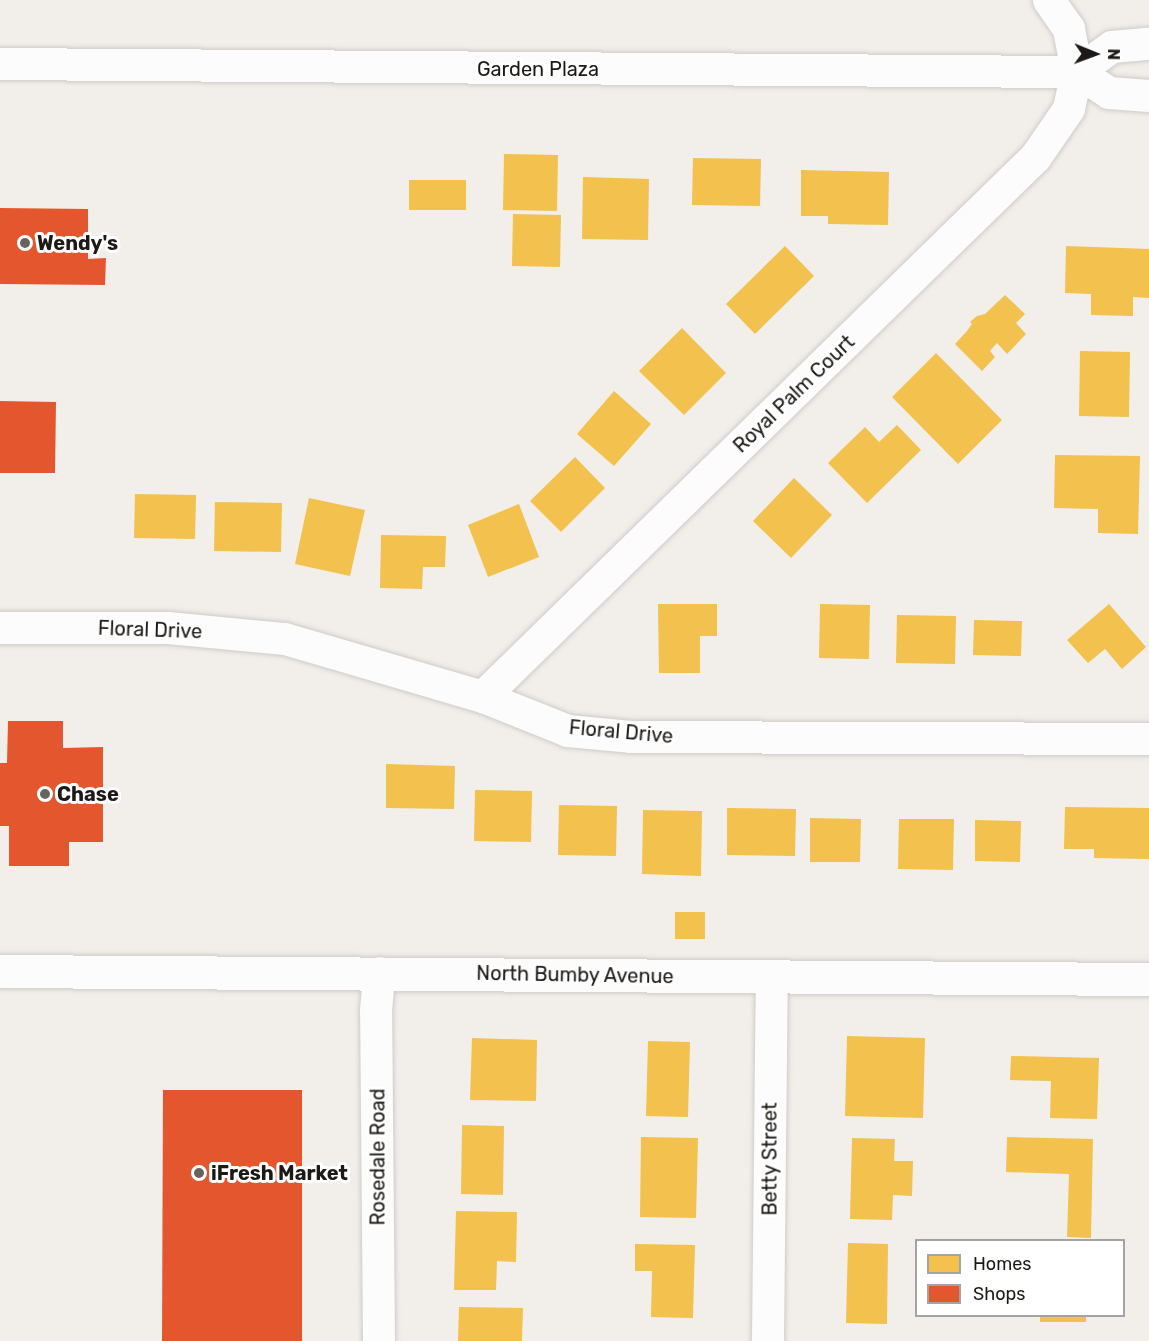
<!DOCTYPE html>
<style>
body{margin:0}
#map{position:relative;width:1149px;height:1341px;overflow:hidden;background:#f2eee9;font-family:Rubik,sans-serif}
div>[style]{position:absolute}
.homes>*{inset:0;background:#f2c14e}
.shops>*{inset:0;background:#e4572e}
.roads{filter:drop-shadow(0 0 2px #cfccc8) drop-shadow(0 0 2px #cfccc8)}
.minor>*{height:32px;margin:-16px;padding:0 16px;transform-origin:16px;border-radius:16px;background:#fdfcfc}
.tertiary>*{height:33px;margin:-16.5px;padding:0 16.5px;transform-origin:16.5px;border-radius:16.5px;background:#fdfcfc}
.dots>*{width:16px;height:16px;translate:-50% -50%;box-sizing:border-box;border:3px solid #fff;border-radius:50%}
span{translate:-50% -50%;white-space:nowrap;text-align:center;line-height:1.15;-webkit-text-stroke:6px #fff;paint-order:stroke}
.street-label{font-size:20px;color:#1c1916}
.poi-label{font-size:20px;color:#1c1916;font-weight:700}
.left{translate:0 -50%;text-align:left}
.legend{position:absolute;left:915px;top:1239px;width:210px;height:78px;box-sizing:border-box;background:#fff;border:2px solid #a4a3a2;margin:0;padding:8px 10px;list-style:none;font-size:18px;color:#1c1916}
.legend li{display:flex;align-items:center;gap:12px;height:30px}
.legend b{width:30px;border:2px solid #a4a3a2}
.north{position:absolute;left:1065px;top:24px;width:60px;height:60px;-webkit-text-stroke:4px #fff;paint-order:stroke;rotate:91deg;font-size:16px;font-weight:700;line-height:24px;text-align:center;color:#1c1916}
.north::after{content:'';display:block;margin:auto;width:21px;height:27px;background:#1c1916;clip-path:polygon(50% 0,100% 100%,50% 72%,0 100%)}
</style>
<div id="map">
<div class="homes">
<div style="clip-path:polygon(504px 154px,558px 155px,557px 211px,503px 210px)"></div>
<div style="clip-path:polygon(693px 158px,761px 159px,760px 206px,692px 205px)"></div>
<div style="clip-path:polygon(801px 170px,889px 172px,888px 225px,828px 224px,828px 216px,801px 216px)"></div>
<div style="clip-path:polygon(583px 177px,649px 179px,648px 240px,582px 239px)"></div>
<div style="clip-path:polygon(409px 180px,466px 180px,466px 210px,409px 210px)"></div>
<div style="clip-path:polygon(513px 214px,561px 215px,560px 267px,512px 266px)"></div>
<div style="clip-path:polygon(785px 246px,814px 276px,755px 334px,726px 304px)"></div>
<div style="clip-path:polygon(1066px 246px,1149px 249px,1149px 298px,1133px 297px,1133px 316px,1091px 315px,1091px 294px,1065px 293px)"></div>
<div style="clip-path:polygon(1005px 295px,1025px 314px,1016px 323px,1026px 334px,1007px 354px,997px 343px,990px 351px,995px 357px,982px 371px,955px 344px,967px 331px,972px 324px,970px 322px,977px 316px,985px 314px)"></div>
<div style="clip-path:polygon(682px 328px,726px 373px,684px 415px,639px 371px)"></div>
<div style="clip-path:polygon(1080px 351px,1130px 352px,1129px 417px,1079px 416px)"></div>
<div style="clip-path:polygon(936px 353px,1002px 420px,958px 464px,892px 397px)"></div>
<div style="clip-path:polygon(614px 391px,651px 424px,614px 466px,577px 434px)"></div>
<div style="clip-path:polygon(897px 425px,921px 450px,867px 503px,828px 463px,865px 427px,879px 442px)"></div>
<div style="clip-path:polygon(1055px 455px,1140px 456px,1138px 534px,1098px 533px,1098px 509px,1054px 508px)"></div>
<div style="clip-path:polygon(575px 457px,605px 488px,561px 532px,530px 501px)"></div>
<div style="clip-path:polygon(794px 478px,832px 515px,791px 558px,753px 521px)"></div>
<div style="clip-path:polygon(135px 494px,196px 495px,195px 539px,134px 538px)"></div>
<div style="clip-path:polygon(309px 498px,365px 510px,350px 576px,295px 564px)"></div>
<div style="clip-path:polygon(215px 502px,282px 503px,281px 552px,214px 551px)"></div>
<div style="clip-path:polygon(519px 504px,539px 557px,488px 577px,468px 525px)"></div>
<div style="clip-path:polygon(381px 535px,446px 536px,445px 567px,423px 567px,422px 589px,380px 588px)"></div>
<div style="clip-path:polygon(658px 604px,717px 604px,717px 636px,700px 636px,700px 673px,659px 673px)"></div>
<div style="clip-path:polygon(820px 604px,870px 605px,869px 659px,819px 658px)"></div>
<div style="clip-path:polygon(1109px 604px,1146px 647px,1122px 669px,1105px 649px,1088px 663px,1067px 640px)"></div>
<div style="clip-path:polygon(897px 615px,956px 616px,955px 664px,896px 663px)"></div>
<div style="clip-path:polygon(974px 620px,1022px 621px,1021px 656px,973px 655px)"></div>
<div style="clip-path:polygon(386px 764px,455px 766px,454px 809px,386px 808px)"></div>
<div style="clip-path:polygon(475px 790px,532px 791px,531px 842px,474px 841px)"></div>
<div style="clip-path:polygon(559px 805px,617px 806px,616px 856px,558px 855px)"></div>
<div style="clip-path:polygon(1065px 807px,1149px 808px,1149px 859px,1094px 858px,1094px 849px,1064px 849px)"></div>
<div style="clip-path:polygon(727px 808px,796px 809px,795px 856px,727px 855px)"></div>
<div style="clip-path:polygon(643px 810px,702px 811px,701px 876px,642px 874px)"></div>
<div style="clip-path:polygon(810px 818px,861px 819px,860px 862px,810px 862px)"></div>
<div style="clip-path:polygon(899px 819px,954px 819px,953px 870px,898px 869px)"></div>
<div style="clip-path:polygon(975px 820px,1021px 821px,1020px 862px,975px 861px)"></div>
<div style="clip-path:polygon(675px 912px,705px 912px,705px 939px,675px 939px)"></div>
<div style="clip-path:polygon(847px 1036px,925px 1038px,923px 1118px,845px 1116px)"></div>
<div style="clip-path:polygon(472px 1038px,537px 1040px,536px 1101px,470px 1100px)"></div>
<div style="clip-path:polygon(648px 1041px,690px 1042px,688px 1117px,646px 1116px)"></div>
<div style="clip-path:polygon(1011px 1056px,1099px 1058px,1097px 1119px,1050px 1118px,1051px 1081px,1010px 1080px)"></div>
<div style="clip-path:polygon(462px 1125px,504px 1126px,503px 1195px,461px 1194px)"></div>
<div style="clip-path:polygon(641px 1137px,698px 1138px,696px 1218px,640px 1217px)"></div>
<div style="clip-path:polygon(1007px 1137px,1093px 1139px,1091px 1238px,1067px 1237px,1069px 1174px,1006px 1172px)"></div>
<div style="clip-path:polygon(852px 1138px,895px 1139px,894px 1161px,913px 1161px,912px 1196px,893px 1195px,892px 1220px,850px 1219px)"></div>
<div style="clip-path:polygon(456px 1211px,517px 1212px,516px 1262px,497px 1261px,496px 1290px,454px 1290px)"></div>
<div style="clip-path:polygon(848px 1243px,888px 1244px,887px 1324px,846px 1323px)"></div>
<div style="clip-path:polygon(635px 1244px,695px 1245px,693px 1318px,651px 1317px,652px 1271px,635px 1271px)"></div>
<div style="clip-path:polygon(459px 1307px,523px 1308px,522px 1341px,458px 1341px)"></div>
<div style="clip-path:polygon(1040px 1316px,1086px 1316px,1086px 1322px,1040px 1322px)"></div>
</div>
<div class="shops">
<div style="clip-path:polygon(0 208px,88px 209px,88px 259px,106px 258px,105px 285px,0 284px)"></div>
<div style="clip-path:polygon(0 401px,56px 402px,55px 473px,0 473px)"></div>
<div style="clip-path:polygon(8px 721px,63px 721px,63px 748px,103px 747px,103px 842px,69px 842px,69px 866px,9px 866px,9px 826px,0 826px,0 763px,7px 763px)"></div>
<div style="clip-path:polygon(163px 1090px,302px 1090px,302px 1341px,162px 1341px)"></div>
</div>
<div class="roads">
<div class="minor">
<div style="left:0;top:64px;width:1077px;rotate:0.43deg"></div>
<div style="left:1077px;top:72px;width:38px;rotate:33deg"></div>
<div style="left:1109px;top:93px;width:40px;rotate:4.3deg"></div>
<div style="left:1077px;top:72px;width:43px;rotate:-35.5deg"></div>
<div style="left:1112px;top:47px;width:37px;rotate:-5deg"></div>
<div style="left:0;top:628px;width:168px"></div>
<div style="left:168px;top:628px;width:118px;rotate:5.4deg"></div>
<div style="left:285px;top:639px;width:206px;rotate:16.3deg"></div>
<div style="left:483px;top:697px;width:92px;rotate:21.8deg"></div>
<div style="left:568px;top:731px;width:63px;rotate:5.4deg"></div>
<div style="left:631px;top:737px;width:518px;rotate:0.22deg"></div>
<div style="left:483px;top:697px;width:773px;rotate:-44.32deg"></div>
<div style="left:1036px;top:157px;width:58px;rotate:-55.5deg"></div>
<div style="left:1069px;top:109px;width:38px;rotate:-78deg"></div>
<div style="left:1077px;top:72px;width:44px;rotate:-100.5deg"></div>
<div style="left:1069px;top:29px;width:35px;rotate:-125deg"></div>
<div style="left:379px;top:1341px;width:330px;rotate:-90.5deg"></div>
<div style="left:376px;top:1011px;width:38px;rotate:-85deg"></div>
<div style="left:768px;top:1341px;width:364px;rotate:-89.4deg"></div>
</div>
<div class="tertiary">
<div style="left:0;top:971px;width:1149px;rotate:0.4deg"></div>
</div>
</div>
<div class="dots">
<div style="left:25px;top:243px;background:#676460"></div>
<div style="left:45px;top:794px;background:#676460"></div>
<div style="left:199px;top:1173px;background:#676460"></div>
</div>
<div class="street-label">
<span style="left:538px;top:69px">Garden Plaza</span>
<span style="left:794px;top:394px;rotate:-44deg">Royal Palm Court</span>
<span style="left:150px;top:630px;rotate:2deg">Floral Drive</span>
<span style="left:621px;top:732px;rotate:5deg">Floral Drive</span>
<span style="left:575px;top:975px;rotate:1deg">North Bumby Avenue</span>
<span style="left:378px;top:1157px;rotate:-90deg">Rosedale Road</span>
<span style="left:770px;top:1159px;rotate:-90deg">Betty Street</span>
</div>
<div class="poi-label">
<span class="left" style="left:37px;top:243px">Wendy's</span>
<span class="left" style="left:57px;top:794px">Chase</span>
<span class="left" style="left:211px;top:1173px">iFresh Market</span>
</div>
<ul class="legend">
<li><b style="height:16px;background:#f2c14e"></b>Homes</li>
<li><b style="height:16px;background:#e4572e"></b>Shops</li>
</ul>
<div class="north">N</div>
</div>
